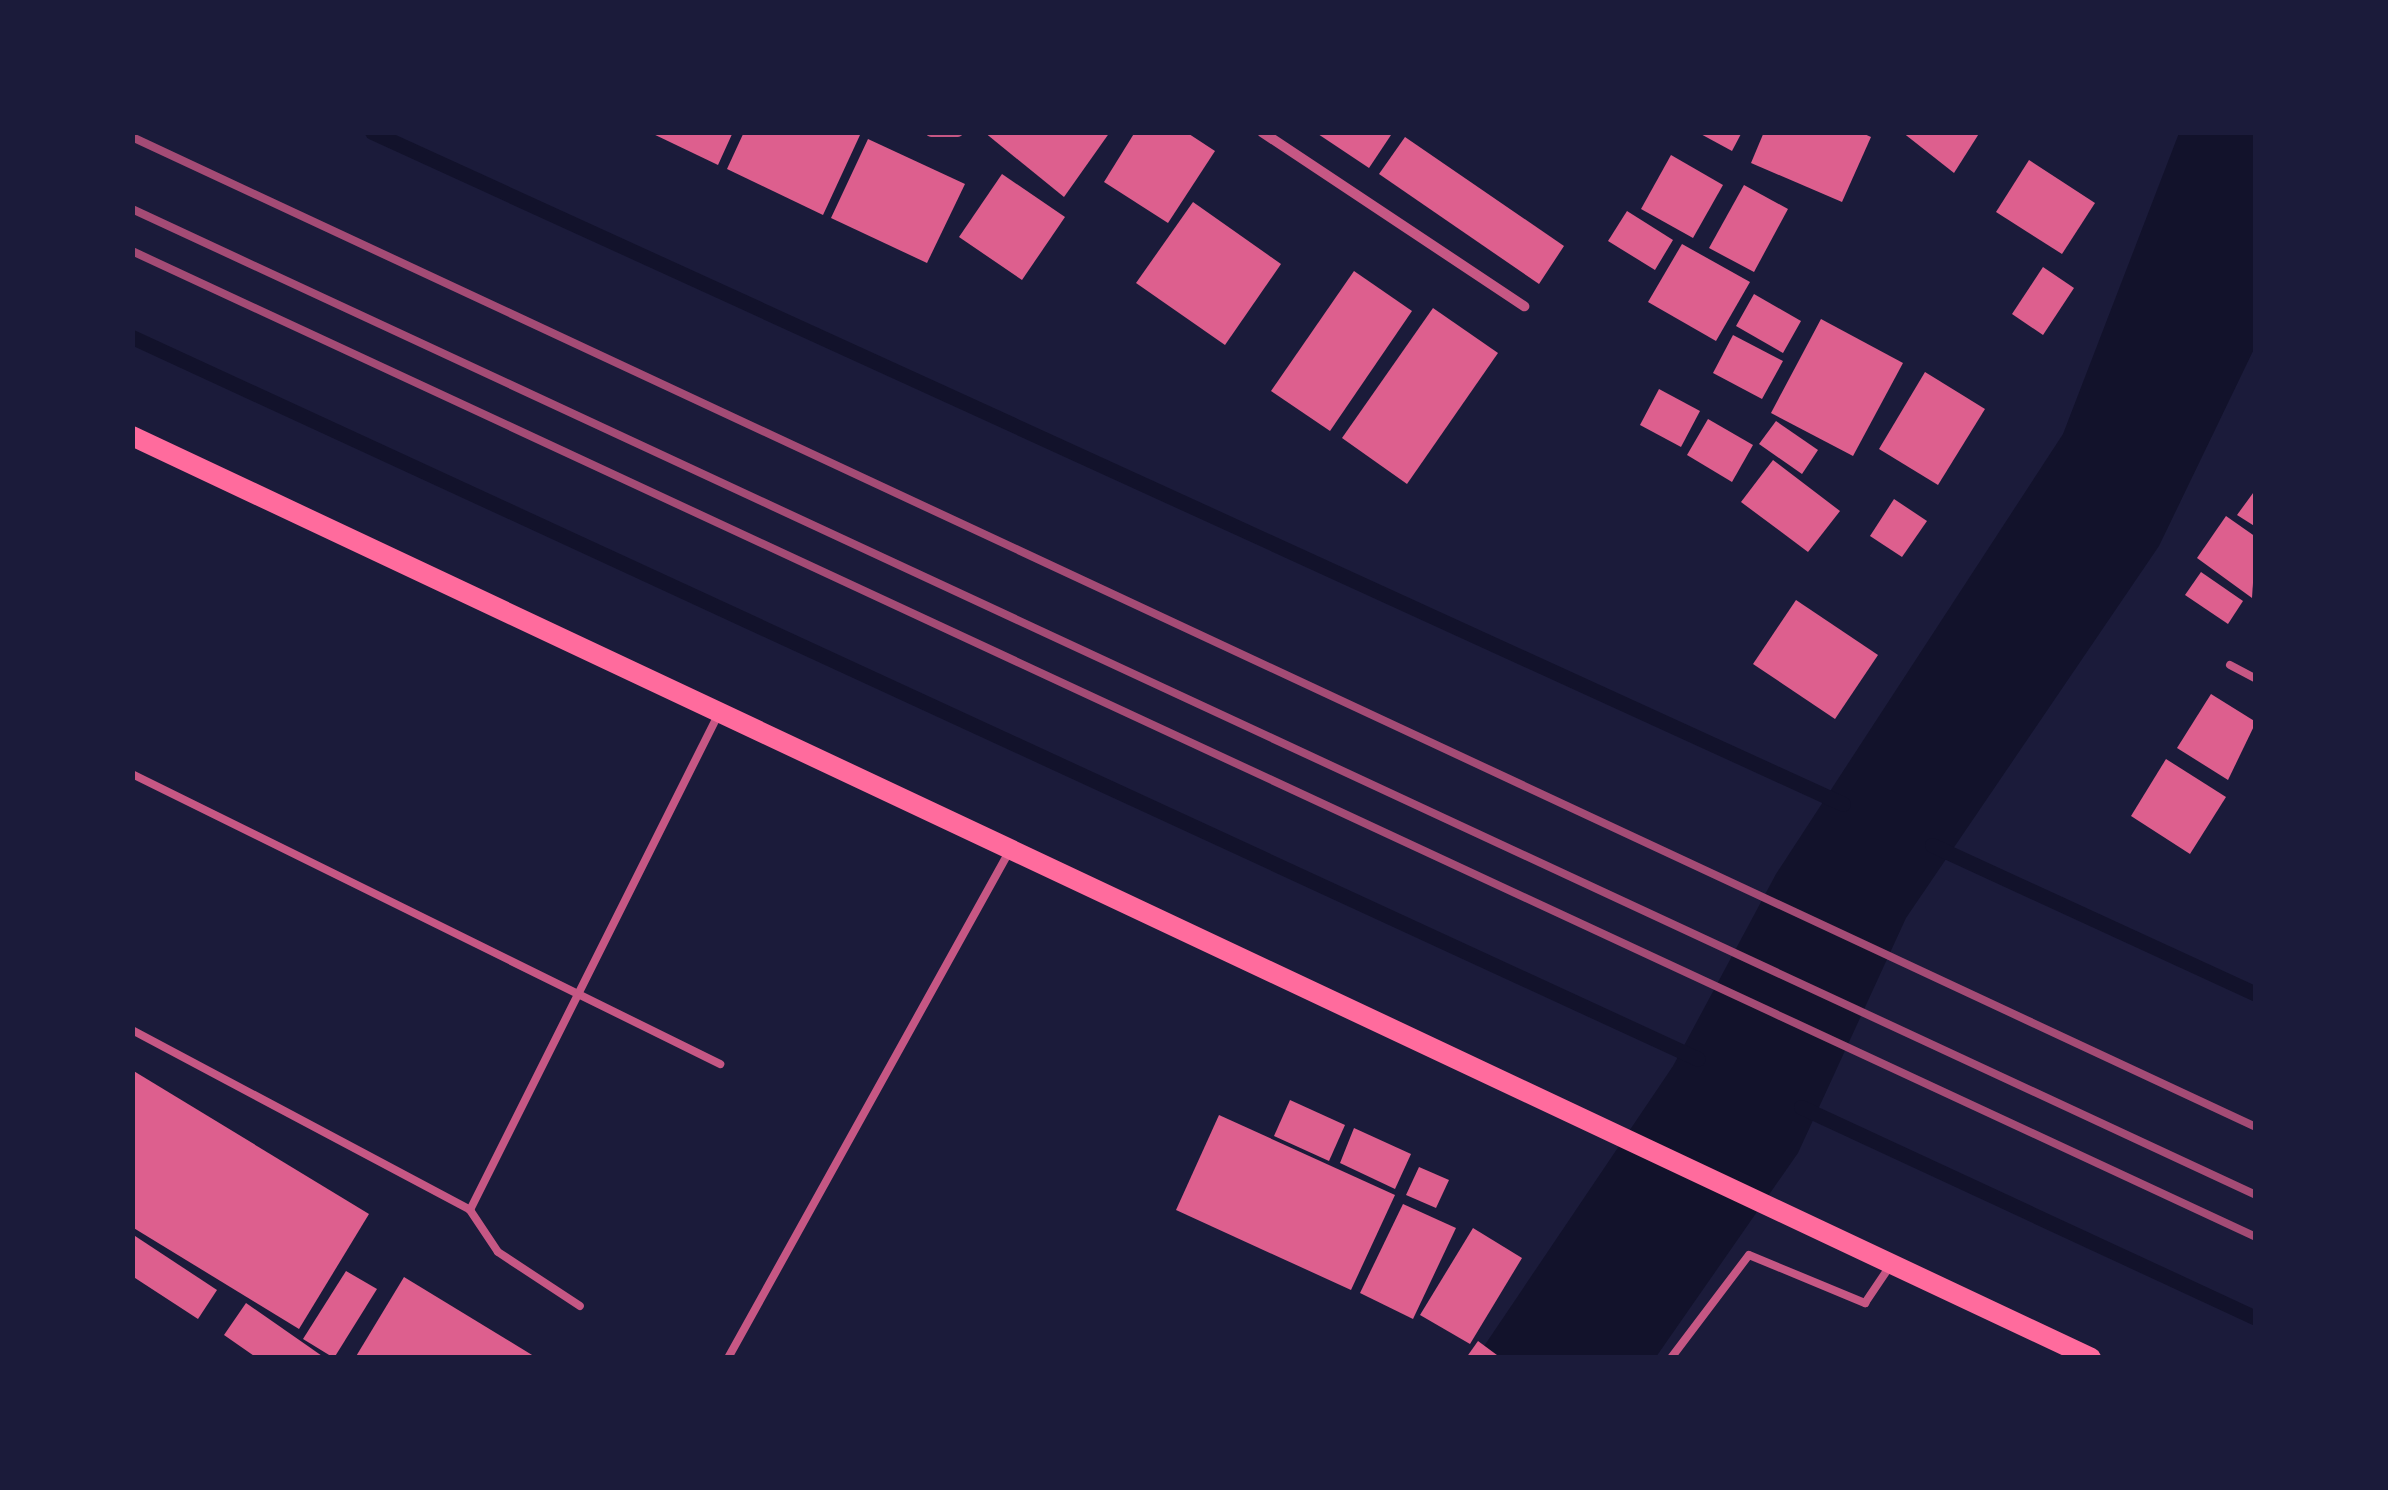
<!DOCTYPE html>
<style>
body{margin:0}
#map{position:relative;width:2388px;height:1490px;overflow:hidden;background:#1b1b3a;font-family:"Golos Text",sans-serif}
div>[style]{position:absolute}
.water>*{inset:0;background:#12122b}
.stream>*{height:15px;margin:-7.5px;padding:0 7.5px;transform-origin:7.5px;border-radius:7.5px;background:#12122b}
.building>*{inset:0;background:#dd5f8e}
.service>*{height:8px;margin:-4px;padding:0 4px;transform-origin:4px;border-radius:4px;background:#c65784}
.minor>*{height:10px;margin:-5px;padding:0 5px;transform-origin:5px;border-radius:5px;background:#c65784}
.secondary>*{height:20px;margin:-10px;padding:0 10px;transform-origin:10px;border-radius:10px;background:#ff6b9d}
.rail>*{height:8px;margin:-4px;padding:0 4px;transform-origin:4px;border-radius:4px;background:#a44b75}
span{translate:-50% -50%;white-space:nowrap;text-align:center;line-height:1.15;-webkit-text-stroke:8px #1b1b3a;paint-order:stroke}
.frame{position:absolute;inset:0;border:135px solid #1b1b3a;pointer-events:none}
</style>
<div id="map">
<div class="water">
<div style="clip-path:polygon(2179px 133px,2255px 133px,2255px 347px,2159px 546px,1906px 918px,1798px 1153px,1656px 1357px,1476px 1358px,1673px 1066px,1776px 874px,2063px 434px)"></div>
</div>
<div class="stream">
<div style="left:372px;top:132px;width:1617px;rotate:24.55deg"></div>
<div style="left:132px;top:337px;width:1724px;rotate:24.75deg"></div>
<div style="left:1932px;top:845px;width:357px;rotate:24.7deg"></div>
<div style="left:1801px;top:1107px;width:502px;rotate:24.88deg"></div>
</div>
<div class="building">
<div style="clip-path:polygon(649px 132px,733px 132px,718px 165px)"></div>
<div style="clip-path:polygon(744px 132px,854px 132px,860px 135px,823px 215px,727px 169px)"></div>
<div style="clip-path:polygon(984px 132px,1110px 132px,1064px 197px)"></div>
<div style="clip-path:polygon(1135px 132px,1186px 132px,1215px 151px,1168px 223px,1104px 182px)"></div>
<div style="clip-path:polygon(1315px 132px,1393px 132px,1369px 168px)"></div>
<div style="clip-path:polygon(1697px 132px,1742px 132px,1732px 151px)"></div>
<div style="clip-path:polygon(1764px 132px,1860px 132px,1871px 137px,1842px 202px,1751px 163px)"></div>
<div style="clip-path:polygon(1902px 132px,1980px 132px,1954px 173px)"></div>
<div style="clip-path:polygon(1405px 137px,1564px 246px,1539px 284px,1379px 174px)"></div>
<div style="clip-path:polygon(868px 139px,965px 184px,927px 263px,831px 218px)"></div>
<div style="clip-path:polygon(1671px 155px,1723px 185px,1693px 238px,1641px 209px)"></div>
<div style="clip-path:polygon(2029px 160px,2095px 203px,2062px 254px,1996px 212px)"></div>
<div style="clip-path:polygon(1002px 174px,1065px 217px,1022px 280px,959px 237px)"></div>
<div style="clip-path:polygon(1744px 185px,1788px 209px,1754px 272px,1709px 248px)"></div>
<div style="clip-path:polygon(1193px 202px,1281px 264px,1225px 345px,1136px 283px)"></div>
<div style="clip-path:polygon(1627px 211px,1673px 240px,1655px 270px,1608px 241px)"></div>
<div style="clip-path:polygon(1682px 244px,1750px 282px,1716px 341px,1648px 302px)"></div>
<div style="clip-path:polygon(2043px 267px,2074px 288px,2043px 335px,2012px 314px)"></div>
<div style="clip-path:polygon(1354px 271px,1412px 311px,1330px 431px,1271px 391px)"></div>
<div style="clip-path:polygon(1754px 294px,1801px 321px,1783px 353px,1736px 326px)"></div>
<div style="clip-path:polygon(1433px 308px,1498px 353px,1407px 484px,1342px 438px)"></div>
<div style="clip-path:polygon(1821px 319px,1903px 363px,1853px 456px,1771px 413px)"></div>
<div style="clip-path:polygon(1733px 335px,1783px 361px,1762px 399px,1713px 373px)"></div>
<div style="clip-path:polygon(1925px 372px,1985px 409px,1938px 485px,1879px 449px)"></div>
<div style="clip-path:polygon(1659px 389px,1700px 411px,1681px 447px,1640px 425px)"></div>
<div style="clip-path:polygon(1708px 419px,1753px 445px,1732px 482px,1687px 455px)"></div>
<div style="clip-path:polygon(1776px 421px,1818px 450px,1802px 474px,1759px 444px)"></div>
<div style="clip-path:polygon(1773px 460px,1840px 511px,1808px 552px,1741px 502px)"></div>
<div style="clip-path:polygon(2256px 489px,2256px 527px,2237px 515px)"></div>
<div style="clip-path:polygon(1894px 499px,1927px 521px,1902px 557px,1870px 536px)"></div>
<div style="clip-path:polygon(2226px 516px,2256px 537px,2252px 598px,2197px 558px)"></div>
<div style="clip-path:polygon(2201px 572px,2243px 601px,2228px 624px,2185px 595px)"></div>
<div style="clip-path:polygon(1796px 600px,1878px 655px,1835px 719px,1753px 664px)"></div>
<div style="clip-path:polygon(2211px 694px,2256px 722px,2228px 780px,2177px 748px)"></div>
<div style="clip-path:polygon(2166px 759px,2226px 797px,2190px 854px,2131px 816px)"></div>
<div style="clip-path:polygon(132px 1070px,369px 1214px,299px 1329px,132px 1227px)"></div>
<div style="clip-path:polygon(1290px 1100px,1345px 1125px,1329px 1161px,1274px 1136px)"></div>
<div style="clip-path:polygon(1219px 1115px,1395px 1195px,1351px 1290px,1176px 1210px)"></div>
<div style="clip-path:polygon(1354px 1128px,1411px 1154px,1395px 1189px,1340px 1163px)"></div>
<div style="clip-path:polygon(1419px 1167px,1449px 1180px,1436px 1208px,1406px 1195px)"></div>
<div style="clip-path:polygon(1403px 1204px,1456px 1228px,1413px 1319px,1360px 1293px)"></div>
<div style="clip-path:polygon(1473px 1228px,1522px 1258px,1470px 1344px,1420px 1315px)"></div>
<div style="clip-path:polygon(132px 1234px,217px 1290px,198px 1319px,132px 1276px)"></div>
<div style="clip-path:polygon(346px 1271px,377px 1289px,334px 1358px,303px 1339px)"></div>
<div style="clip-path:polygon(404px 1277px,537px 1358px,355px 1358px)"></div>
<div style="clip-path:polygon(246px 1303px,325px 1358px,257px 1358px,224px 1335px)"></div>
<div style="clip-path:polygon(1478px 1341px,1501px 1358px,1466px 1358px)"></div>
</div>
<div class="service">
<div style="left:2230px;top:665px;width:30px;rotate:28deg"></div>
<div style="left:132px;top:774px;width:656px;rotate:26.25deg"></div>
<div style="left:132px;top:1030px;width:383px;rotate:28deg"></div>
<div style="left:470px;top:1210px;width:554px;rotate:-63.39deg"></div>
<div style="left:470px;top:1210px;width:50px;rotate:56.3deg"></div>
<div style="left:498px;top:1252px;width:98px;rotate:33.4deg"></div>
<div style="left:728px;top:1358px;width:579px;rotate:-60.96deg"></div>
<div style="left:1671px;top:1358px;width:129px;rotate:-52.9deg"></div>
<div style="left:1749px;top:1255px;width:126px;rotate:22.5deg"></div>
<div style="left:1865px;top:1303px;width:45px;rotate:-56deg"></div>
</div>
<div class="minor">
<div style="left:931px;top:132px;width:27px"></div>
<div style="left:1262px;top:132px;width:315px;rotate:33.6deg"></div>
</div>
<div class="secondary">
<div style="left:132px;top:436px;width:2165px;rotate:25.2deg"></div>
</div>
<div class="rail">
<div style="left:132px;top:137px;width:2343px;rotate:24.99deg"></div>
<div style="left:132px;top:209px;width:2342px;rotate:24.9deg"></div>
<div style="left:132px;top:251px;width:2342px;rotate:24.9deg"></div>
</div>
<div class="frame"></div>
</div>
